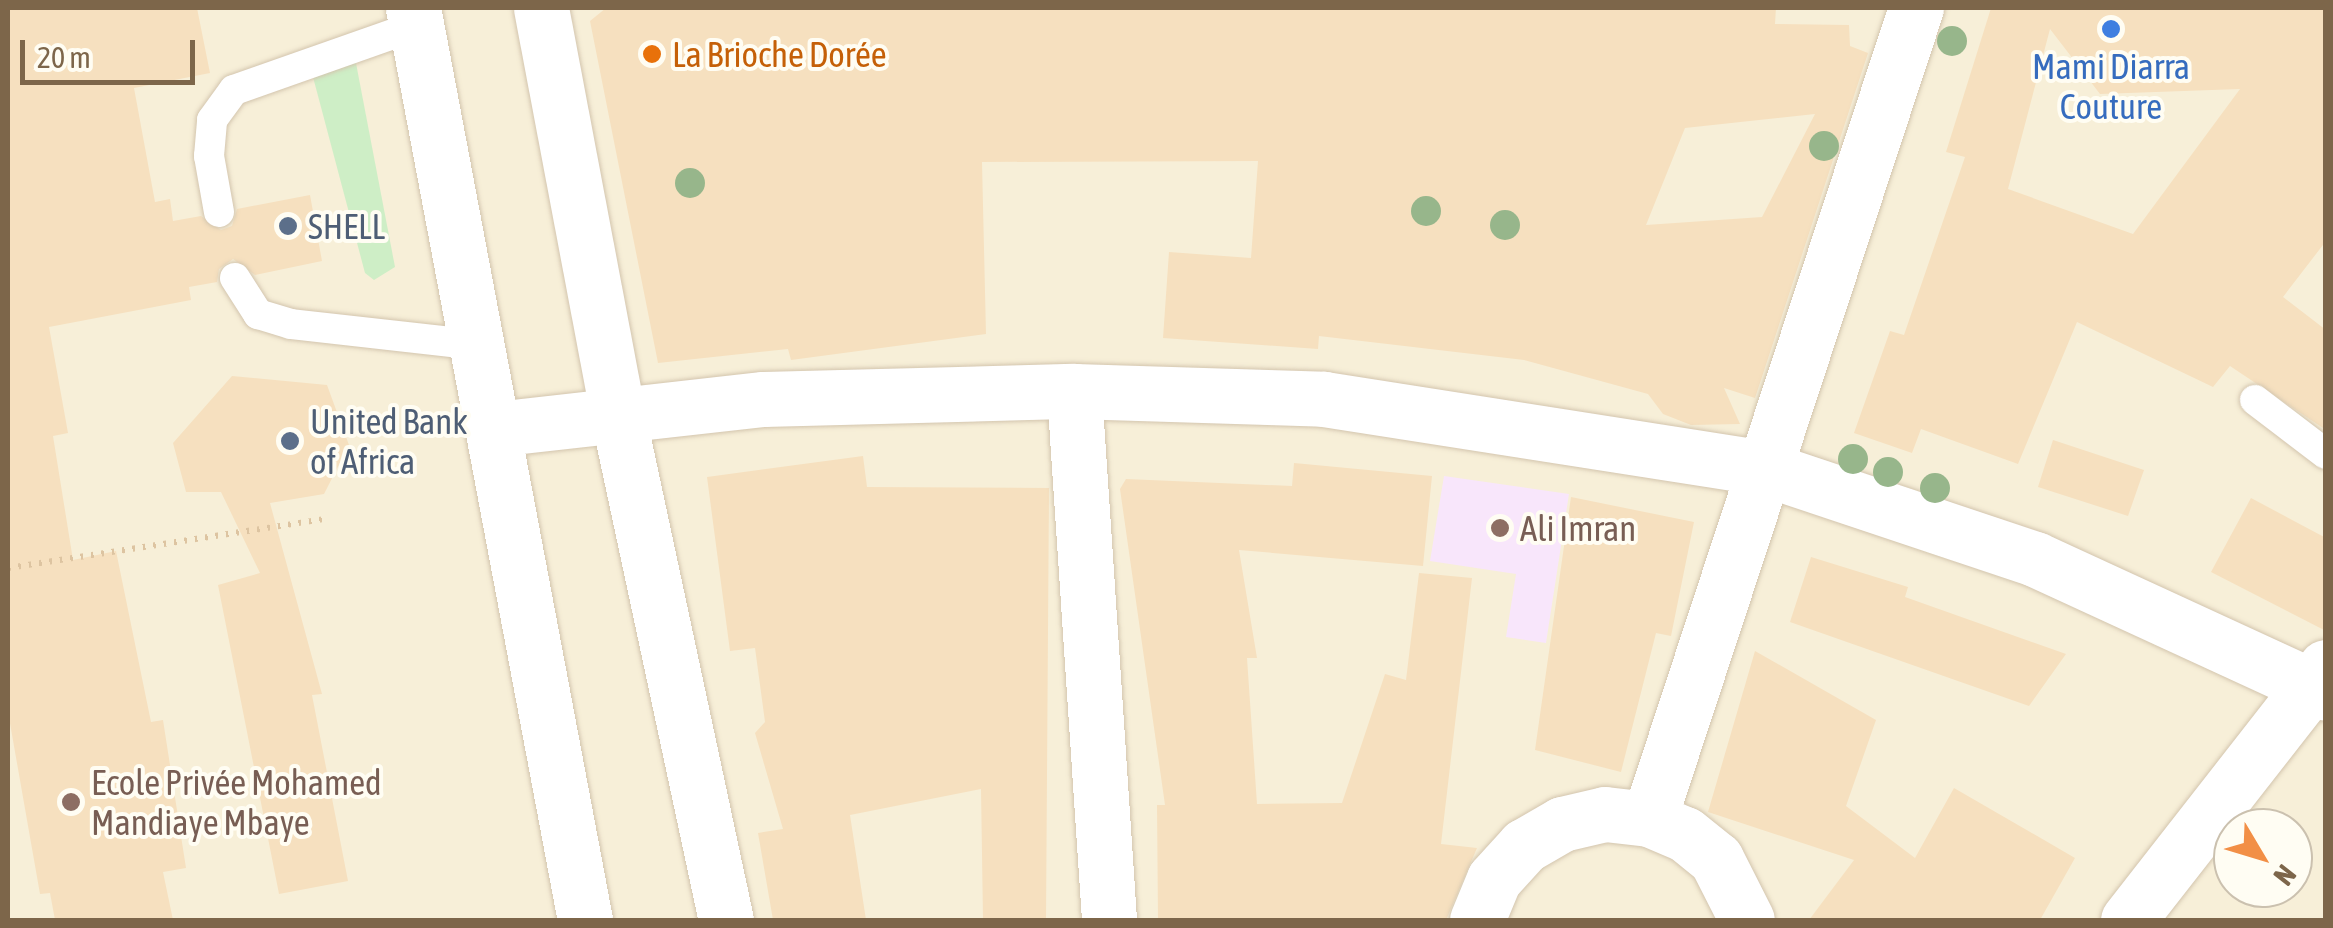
<!DOCTYPE html>
<meta charset="utf-8">
<style>
body{margin:0}
#map{position:relative;width:2333px;height:928px;overflow:hidden;background:#fefbea;font-family:"Asap Condensed",sans-serif}
div>[style]{position:absolute}
.residential>*{inset:0;background:#f7efd8}
.education>*{inset:0;background:#f8e6fb}
.green>*{inset:0;background:#ceeec6}
.building>*{inset:0;background:#f6e0bf}
.path>*{height:6px;margin-top:-3px;transform-origin:0;background:repeating-linear-gradient(90deg,#ddc4a1 0 2.5px,transparent 0 10.5px)}
.roads{filter:drop-shadow(0 0 2px #d3c5ae) drop-shadow(0 0 2px #d3c5ae)}
.lane>*{height:30px;margin:-15px;padding:0 15px;transform-origin:15px;border-radius:15px;background:#fff}
.street>*{height:55px;margin:-27.5px;padding:0 27.5px;transform-origin:27.5px;border-radius:27.5px;background:#fff}
.secondary>*{height:55px;margin:-27.5px;padding:0 27.5px;transform-origin:27.5px;border-radius:27.5px;background:#fff}
.trees>*{width:30px;height:30px;margin:-15px;border-radius:50%;background:#97b68b}
.dots>*{width:28px;height:28px;translate:-50% -50%;box-sizing:border-box;border:5px solid #fffdf3;border-radius:50%}
span{translate:-50% -50%;white-space:nowrap;text-align:center;line-height:1.15;-webkit-text-stroke:8px #fffdf3;paint-order:stroke}
.food-label{font-size:35px;color:#c56008}
.left{translate:0 -50%;text-align:left}
.shop-label{font-size:35px;color:#366cbe}
.service-label{font-size:35px;color:#4e5e75}
.education-label{font-size:35px;color:#785e54}
.frame{position:absolute;inset:0;border:10px solid #7d664a;pointer-events:none}
.north{position:absolute;left:2213px;top:808px;width:100px;height:100px;box-sizing:border-box;background:#fffdf3;border:2px solid #cbc1af;border-radius:50%;rotate:128deg;font-size:28px;font-weight:700;line-height:40px;text-align:center;color:#7d664a}
.north::after{content:'';display:block;margin:auto;width:35px;height:45px;background:#f28f46;clip-path:polygon(50% 0,100% 100%,50% 72%,0 100%)}
.scale{position:absolute;left:20px;top:40px;width:175px;height:45px;box-sizing:border-box;border:5px solid #7d664a;border-top:0;padding-left:12px;font-size:30px;line-height:35px;white-space:nowrap;color:#7d664a;-webkit-text-stroke:8px #fffdf3;paint-order:stroke}
</style>
<div id="map">
<div class="residential">
<div style="clip-path:polygon(evenodd,8px 8px,2325px 8px,2325px 920px,8px 920px,8px 8px,2233px 828px,2293px 828px,2293px 888px,2233px 888px,2233px 828px)"></div>
</div>
<div class="education">
<div style="clip-path:polygon(1444px 476px,1569px 494px,1546px 643px,1506px 637px,1516px 574px,1430px 561px)"></div>
</div>
<div class="green">
<div style="clip-path:polygon(355px 58px,395px 267px,374px 280px,365px 273px,313px 77px)"></div>
</div>
<div class="building">
<div style="clip-path:polygon(8px 8px,197px 8px,210px 73px,134px 88px,155px 202px,170px 199px,173px 221px,201px 216px,221px 230px,232px 226px,237px 209px,310px 195px,322px 261px,255px 275px,233px 259px,219px 269px,217px 282px,189px 287px,191px 300px,49px 327px,68px 433px,53px 436px,73px 560px,116px 551px,151px 722px,163px 720px,186px 868px,163px 872px,173px 920px,55px 920px,50px 893px,40px 894px,8px 712px)"></div>
<div style="clip-path:polygon(evenodd,606px 8px,1776px 8px,1775px 24px,1849px 25px,1850px 46px,1868px 53px,1755px 398px,1724px 388px,1740px 424px,1691px 425px,1663px 414px,1648px 394px,1524px 360px,1319px 336px,1318px 349px,1163px 338px,1169px 252px,1251px 258px,1258px 161px,982px 162px,986px 334px,791px 360px,788px 349px,658px 363px,590px 21px,606px 8px,1815px 114px,1762px 217px,1646px 225px,1685px 128px,1815px 114px)"></div>
<div style="clip-path:polygon(evenodd,1991px 8px,2326px 8px,2326px 241px,2283px 297px,2326px 330px,2326px 430px,2230px 366px,2213px 387px,2077px 322px,2018px 464px,1921px 429px,1912px 453px,1854px 433px,1890px 331px,1904px 335px,1965px 157px,1946px 152px,1991px 8px,2050px 29px,2100px 94px,2240px 89px,2133px 234px,2008px 189px,2050px 29px)"></div>
<div style="clip-path:polygon(232px 376px,327px 385px,349px 445px,324px 494px,270px 503px,322px 694px,312px 695px,348px 881px,279px 894px,218px 585px,260px 573px,221px 492px,186px 492px,173px 443px)"></div>
<div style="clip-path:polygon(2053px 440px,2144px 470px,2128px 516px,2038px 487px)"></div>
<div style="clip-path:polygon(863px 456px,867px 487px,1049px 488px,1046px 920px,983px 920px,981px 789px,850px 815px,866px 920px,773px 920px,758px 833px,783px 829px,755px 733px,765px 722px,755px 648px,730px 651px,707px 477px)"></div>
<div style="clip-path:polygon(1294px 463px,1432px 476px,1423px 566px,1239px 550px,1257px 658px,1247px 658px,1257px 804px,1342px 803px,1385px 674px,1406px 680px,1419px 573px,1472px 578px,1441px 844px,1477px 848px,1446px 920px,1158px 920px,1157px 805px,1165px 805px,1120px 489px,1126px 479px,1292px 486px)"></div>
<div style="clip-path:polygon(1571px 497px,1694px 522px,1671px 636px,1656px 633px,1621px 772px,1535px 750px)"></div>
<div style="clip-path:polygon(2251px 498px,2326px 538px,2326px 631px,2211px 572px)"></div>
<div style="clip-path:polygon(1811px 557px,1908px 587px,1905px 597px,2066px 654px,2029px 706px,1790px 622px)"></div>
<div style="clip-path:polygon(1755px 651px,1876px 720px,1846px 806px,1915px 858px,1954px 788px,2075px 858px,2040px 920px,1809px 920px,1854px 860px,1708px 812px)"></div>
</div>
<div class="path">
<div style="left:8px;top:568px;width:321px;rotate:-8.8deg"></div>
</div>
<div class="roads">
<div class="lane">
<div style="left:219px;top:212px;width:57px;rotate:-100.1deg"></div>
<div style="left:209px;top:156px;width:36px;rotate:-85deg"></div>
<div style="left:212px;top:120px;width:37px;rotate:-54deg"></div>
<div style="left:234px;top:90px;width:193px;rotate:-19.4deg"></div>
<div style="left:235px;top:278px;width:43px;rotate:57.4deg"></div>
<div style="left:258px;top:314px;width:34px;rotate:17deg"></div>
<div style="left:291px;top:324px;width:189px;rotate:6.4deg"></div>
<div style="left:2255px;top:400px;width:89px;rotate:37.3deg"></div>
</div>
<div class="street">
<div style="left:541px;top:8px;width:415px;rotate:79.3deg"></div>
<div style="left:618px;top:416px;width:515px;rotate:77.91deg"></div>
<div style="left:1074px;top:391px;width:530px;rotate:86.21deg"></div>
<div style="left:495px;top:429px;width:270px;rotate:-6.4deg"></div>
<div style="left:763px;top:399px;width:311px;rotate:-1.5deg"></div>
<div style="left:1074px;top:391px;width:250px;rotate:1.8deg"></div>
<div style="left:1324px;top:399px;width:444px;rotate:8.9deg"></div>
<div style="left:1763px;top:468px;width:287px;rotate:18.5deg"></div>
<div style="left:2035px;top:559px;width:320px;rotate:24.7deg"></div>
<div style="left:1649px;top:819px;width:854px;rotate:-71.78deg"></div>
<div style="left:1477px;top:920px;width:44px;rotate:-67.5deg"></div>
<div style="left:1494px;top:879px;width:45px;rotate:-47.7deg"></div>
<div style="left:1524px;top:846px;width:44px;rotate:-30.1deg"></div>
<div style="left:1562px;top:824px;width:44px;rotate:-13.1deg"></div>
<div style="left:1605px;top:814px;width:44px;rotate:6.5deg"></div>
<div style="left:1649px;top:819px;width:39px;rotate:23deg"></div>
<div style="left:1685px;top:834px;width:40px;rotate:39deg"></div>
<div style="left:1716px;top:859px;width:68px;rotate:63.1deg"></div>
<div style="left:2128px;top:920px;width:321px;rotate:-52deg"></div>
</div>
<div class="secondary">
<div style="left:413px;top:8px;width:928px;rotate:79.32deg"></div>
</div>
</div>
<div class="trees">
<div style="left:1952px;top:41px"></div>
<div style="left:1824px;top:146px"></div>
<div style="left:690px;top:183px"></div>
<div style="left:1426px;top:211px"></div>
<div style="left:1505px;top:225px"></div>
<div style="left:1853px;top:459px"></div>
<div style="left:1888px;top:472px"></div>
<div style="left:1935px;top:488px"></div>
</div>
<div class="dots">
<div style="left:2111px;top:29px;background:#3f7fe0"></div>
<div style="left:652px;top:54px;background:#e8710a"></div>
<div style="left:288px;top:226px;background:#5c6f8a"></div>
<div style="left:290px;top:441px;background:#5c6f8a"></div>
<div style="left:1500px;top:528px;background:#8d6e63"></div>
<div style="left:71px;top:802px;background:#8d6e63"></div>
</div>
<div class="food-label">
<span class="left" style="left:672px;top:54px">La Brioche Dorée</span>
</div>
<div class="shop-label">
<span style="left:2111px;top:86px">Mami Diarra<br>Couture</span>
</div>
<div class="service-label">
<span class="left" style="left:308px;top:226px">SHELL</span>
<span class="left" style="left:310px;top:441px">United Bank<br>of Africa</span>
</div>
<div class="education-label">
<span class="left" style="left:1520px;top:528px">Ali Imran</span>
<span class="left" style="left:91px;top:802px">Ecole Privée Mohamed<br>Mandiaye Mbaye</span>
</div>
<div class="frame"></div>
<div class="north">N</div>
<div class="scale">20 m</div>
</div>
